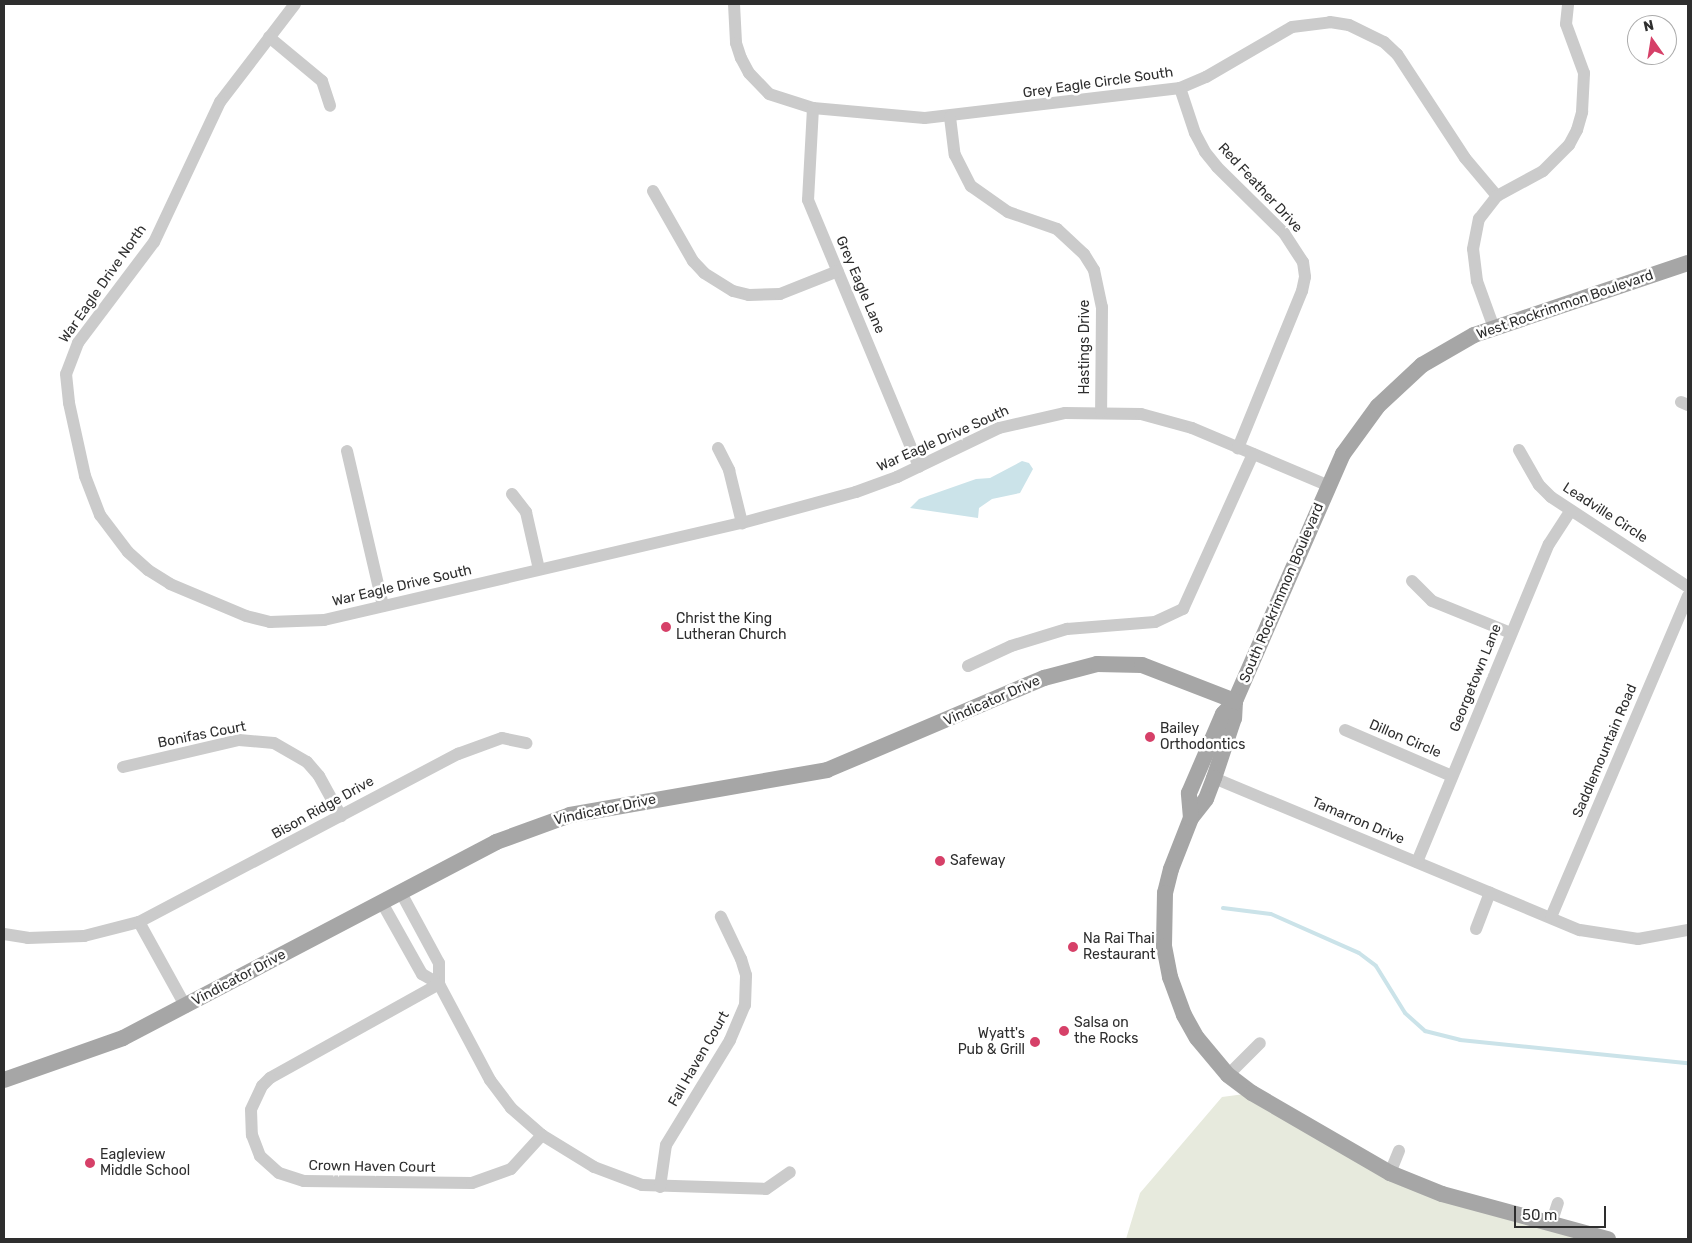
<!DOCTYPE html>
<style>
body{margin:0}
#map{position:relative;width:1692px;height:1243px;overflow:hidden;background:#fff;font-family:Rubik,sans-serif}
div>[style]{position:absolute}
.green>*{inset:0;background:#e7eadd}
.water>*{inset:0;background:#cbe3e9}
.stream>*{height:4px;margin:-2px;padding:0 2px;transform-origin:2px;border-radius:2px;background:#cbe3e9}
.minor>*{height:12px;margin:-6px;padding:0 6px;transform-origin:6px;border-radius:6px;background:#cbcbcb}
.major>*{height:16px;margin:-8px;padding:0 8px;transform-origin:8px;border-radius:8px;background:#a6a6a6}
.dots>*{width:14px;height:14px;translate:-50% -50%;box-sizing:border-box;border:2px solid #fff;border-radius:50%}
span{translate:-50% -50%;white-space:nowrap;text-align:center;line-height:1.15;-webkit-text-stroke:5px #fff;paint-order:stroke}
.street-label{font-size:14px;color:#2e2e2e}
.poi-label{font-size:14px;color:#2e2e2e}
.left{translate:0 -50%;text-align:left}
.right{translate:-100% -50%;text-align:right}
.frame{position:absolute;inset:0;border:5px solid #2e2e2e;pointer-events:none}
.north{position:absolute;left:1627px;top:15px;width:50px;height:50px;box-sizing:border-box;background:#fff;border:1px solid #ababab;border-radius:50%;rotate:347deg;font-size:14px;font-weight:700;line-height:20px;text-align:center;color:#2e2e2e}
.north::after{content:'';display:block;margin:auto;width:18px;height:22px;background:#d64068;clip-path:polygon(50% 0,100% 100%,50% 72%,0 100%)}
.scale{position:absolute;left:1514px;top:1206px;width:92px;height:22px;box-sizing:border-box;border:2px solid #2e2e2e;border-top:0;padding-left:6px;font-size:15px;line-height:18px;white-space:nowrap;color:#2e2e2e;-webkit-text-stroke:4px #fff;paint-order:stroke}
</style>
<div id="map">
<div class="green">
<div style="clip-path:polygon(1252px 1093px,1417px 1185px,1611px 1239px,1126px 1239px,1140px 1193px,1222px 1097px)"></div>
</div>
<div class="water">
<div style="clip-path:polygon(1022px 461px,1029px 463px,1033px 469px,1020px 493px,992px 499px,979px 508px,978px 518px,910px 508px,919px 499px,976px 479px,990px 478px)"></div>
</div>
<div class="stream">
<div style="left:1223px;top:908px;width:48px;rotate:7.1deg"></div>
<div style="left:1271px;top:914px;width:96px;rotate:23.9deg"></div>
<div style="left:1359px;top:953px;width:21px;rotate:37deg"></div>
<div style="left:1376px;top:966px;width:55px;rotate:58.3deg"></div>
<div style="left:1405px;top:1013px;width:27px;rotate:42deg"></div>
<div style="left:1425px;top:1031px;width:36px;rotate:14deg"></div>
<div style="left:1460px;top:1040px;width:229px;rotate:5.8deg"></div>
</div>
<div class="minor">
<div style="left:295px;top:4px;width:123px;rotate:127.4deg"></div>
<div style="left:220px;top:102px;width:155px;rotate:115.2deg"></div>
<div style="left:154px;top:242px;width:126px;rotate:127deg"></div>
<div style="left:78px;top:343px;width:33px;rotate:111deg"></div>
<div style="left:66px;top:374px;width:29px;rotate:84deg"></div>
<div style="left:69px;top:403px;width:75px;rotate:77.6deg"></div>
<div style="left:85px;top:476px;width:42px;rotate:69deg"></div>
<div style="left:100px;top:515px;width:46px;rotate:52.9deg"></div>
<div style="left:128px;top:552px;width:27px;rotate:42deg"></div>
<div style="left:148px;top:570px;width:26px;rotate:32deg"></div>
<div style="left:170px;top:584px;width:82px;rotate:22.8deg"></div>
<div style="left:246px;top:616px;width:25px;rotate:14deg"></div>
<div style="left:270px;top:622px;width:54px;rotate:-2.1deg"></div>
<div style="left:324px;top:620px;width:429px;rotate:-13.1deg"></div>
<div style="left:742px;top:523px;width:118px;rotate:-15.2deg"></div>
<div style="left:856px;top:492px;width:44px;rotate:-20.1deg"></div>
<div style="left:897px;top:477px;width:113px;rotate:-25.7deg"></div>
<div style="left:999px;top:428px;width:68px;rotate:-12.8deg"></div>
<div style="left:1065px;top:413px;width:76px;rotate:0.8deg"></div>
<div style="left:1141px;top:414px;width:53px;rotate:15.4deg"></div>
<div style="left:1192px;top:428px;width:147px;rotate:22.9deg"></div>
<div style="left:734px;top:4px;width:39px;rotate:87deg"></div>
<div style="left:736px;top:43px;width:16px;rotate:72deg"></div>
<div style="left:741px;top:58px;width:17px;rotate:62deg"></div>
<div style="left:749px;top:73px;width:29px;rotate:46deg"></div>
<div style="left:769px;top:94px;width:46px;rotate:17.7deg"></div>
<div style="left:813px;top:108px;width:112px;rotate:5.1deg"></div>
<div style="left:925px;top:118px;width:257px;rotate:-6.7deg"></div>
<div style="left:1180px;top:88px;width:28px;rotate:-23deg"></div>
<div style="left:1206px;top:77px;width:99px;rotate:-30.2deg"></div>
<div style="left:1292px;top:27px;width:38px;rotate:-7deg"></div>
<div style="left:1330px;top:22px;width:19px;rotate:9deg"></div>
<div style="left:1349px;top:25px;width:39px;rotate:26deg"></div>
<div style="left:1384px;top:42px;width:18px;rotate:43deg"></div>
<div style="left:1397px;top:54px;width:124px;rotate:56.8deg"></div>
<div style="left:1465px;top:158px;width:50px;rotate:49.9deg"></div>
<div style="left:1497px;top:196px;width:52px;rotate:-28.5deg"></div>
<div style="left:1543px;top:171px;width:37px;rotate:-45deg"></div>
<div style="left:1569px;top:145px;width:17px;rotate:-62deg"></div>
<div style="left:1577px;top:130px;width:19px;rotate:-74deg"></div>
<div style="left:1582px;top:112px;width:39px;rotate:-87deg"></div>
<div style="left:1584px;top:73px;width:52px;rotate:-110.2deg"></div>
<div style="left:1566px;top:24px;width:20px;rotate:-84deg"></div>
<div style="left:269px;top:37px;width:69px;rotate:39.7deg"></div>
<div style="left:322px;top:81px;width:26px;rotate:72deg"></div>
<div style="left:1180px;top:88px;width:47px;rotate:71.6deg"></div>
<div style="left:1195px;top:133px;width:21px;rotate:62deg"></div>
<div style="left:1205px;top:152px;width:19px;rotate:51deg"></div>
<div style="left:1217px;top:167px;width:94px;rotate:44.6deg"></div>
<div style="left:1284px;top:233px;width:35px;rotate:57deg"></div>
<div style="left:1303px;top:262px;width:15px;rotate:82deg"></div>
<div style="left:1305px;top:277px;width:14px;rotate:102deg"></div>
<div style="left:1302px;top:291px;width:170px;rotate:112.2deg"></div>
<div style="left:813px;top:108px;width:92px;rotate:93.1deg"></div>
<div style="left:808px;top:200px;width:289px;rotate:67.4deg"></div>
<div style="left:950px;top:117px;width:38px;rotate:83deg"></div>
<div style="left:955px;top:155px;width:35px;rotate:63deg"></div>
<div style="left:971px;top:186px;width:45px;rotate:35.1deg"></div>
<div style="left:1008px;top:212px;width:52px;rotate:19.1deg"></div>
<div style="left:1057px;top:229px;width:37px;rotate:43deg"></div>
<div style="left:1084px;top:254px;width:19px;rotate:58deg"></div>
<div style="left:1094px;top:270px;width:38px;rotate:78deg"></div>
<div style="left:1102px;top:307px;width:105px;rotate:90.5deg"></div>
<div style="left:653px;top:191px;width:81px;rotate:60.3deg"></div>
<div style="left:693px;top:261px;width:16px;rotate:47deg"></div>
<div style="left:704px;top:273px;width:34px;rotate:32deg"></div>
<div style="left:733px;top:291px;width:16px;rotate:14deg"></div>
<div style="left:749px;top:295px;width:31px;rotate:-2deg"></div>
<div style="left:780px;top:294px;width:62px;rotate:-21.6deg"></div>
<div style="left:1494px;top:328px;width:50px;rotate:-109.9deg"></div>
<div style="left:1477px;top:281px;width:32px;rotate:-97deg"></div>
<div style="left:1473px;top:249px;width:31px;rotate:-79deg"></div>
<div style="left:1479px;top:219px;width:29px;rotate:-52deg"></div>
<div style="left:1681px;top:402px;width:8px;rotate:23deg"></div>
<div style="left:718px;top:448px;width:25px;rotate:63deg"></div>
<div style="left:729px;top:470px;width:55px;rotate:76.2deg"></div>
<div style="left:1519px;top:450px;width:40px;rotate:60.3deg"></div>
<div style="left:1539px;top:485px;width:17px;rotate:45deg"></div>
<div style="left:1551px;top:497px;width:164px;rotate:33.3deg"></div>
<div style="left:347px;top:451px;width:159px;rotate:76.9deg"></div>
<div style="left:512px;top:494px;width:23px;rotate:52deg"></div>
<div style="left:526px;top:512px;width:58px;rotate:77.2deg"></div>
<div style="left:1412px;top:581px;width:28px;rotate:45deg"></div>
<div style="left:1432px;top:601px;width:85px;rotate:22.1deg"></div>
<div style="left:968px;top:666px;width:47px;rotate:-24.9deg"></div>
<div style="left:1011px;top:646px;width:59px;rotate:-16.9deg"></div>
<div style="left:1067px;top:629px;width:88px;rotate:-4.5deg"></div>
<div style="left:1155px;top:622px;width:31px;rotate:-25deg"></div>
<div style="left:1183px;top:609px;width:170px;rotate:-65.7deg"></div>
<div style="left:1345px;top:730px;width:116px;rotate:23.3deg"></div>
<div style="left:123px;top:767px;width:119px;rotate:-13.1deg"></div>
<div style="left:239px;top:740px;width:35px;rotate:5deg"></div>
<div style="left:274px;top:743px;width:38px;rotate:30deg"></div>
<div style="left:307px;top:762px;width:18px;rotate:49deg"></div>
<div style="left:319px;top:776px;width:46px;rotate:61.2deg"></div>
<div style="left:1214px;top:778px;width:396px;rotate:22.6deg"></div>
<div style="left:1580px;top:930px;width:59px;rotate:8.8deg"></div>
<div style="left:1638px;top:939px;width:51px;rotate:-10.2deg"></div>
<div style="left:1417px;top:862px;width:344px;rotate:-67.5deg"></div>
<div style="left:1549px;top:544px;width:40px;rotate:-57.1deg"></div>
<div style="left:400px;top:891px;width:82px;rotate:61.6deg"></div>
<div style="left:439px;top:963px;width:21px;rotate:90deg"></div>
<div style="left:439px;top:984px;width:109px;rotate:62deg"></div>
<div style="left:490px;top:1080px;width:35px;rotate:53deg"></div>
<div style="left:511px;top:1108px;width:41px;rotate:41.1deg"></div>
<div style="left:542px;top:1135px;width:61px;rotate:31.6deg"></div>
<div style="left:594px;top:1167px;width:51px;rotate:20.6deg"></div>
<div style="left:642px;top:1185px;width:124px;rotate:1.8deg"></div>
<div style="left:766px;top:1189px;width:29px;rotate:-35deg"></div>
<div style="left:381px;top:901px;width:84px;rotate:60.7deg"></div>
<div style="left:422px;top:974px;width:20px;rotate:30deg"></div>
<div style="left:1551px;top:917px;width:349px;rotate:-66.9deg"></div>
<div style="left:139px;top:922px;width:97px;rotate:61.1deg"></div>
<div style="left:1476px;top:929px;width:39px;rotate:-69deg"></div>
<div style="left:4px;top:934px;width:24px;rotate:9deg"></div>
<div style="left:28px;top:938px;width:56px;rotate:-2deg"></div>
<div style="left:84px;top:936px;width:57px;rotate:-14.3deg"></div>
<div style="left:139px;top:922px;width:361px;rotate:-27.8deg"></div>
<div style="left:458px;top:754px;width:47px;rotate:-20deg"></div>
<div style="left:502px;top:738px;width:25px;rotate:12deg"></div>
<div style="left:439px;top:984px;width:193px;rotate:150.9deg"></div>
<div style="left:270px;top:1078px;width:11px;rotate:135deg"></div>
<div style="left:262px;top:1086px;width:26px;rotate:115deg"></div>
<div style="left:251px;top:1110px;width:25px;rotate:88deg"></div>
<div style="left:252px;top:1135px;width:22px;rotate:69deg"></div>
<div style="left:260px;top:1156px;width:25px;rotate:42deg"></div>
<div style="left:279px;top:1173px;width:26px;rotate:18deg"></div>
<div style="left:304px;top:1181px;width:168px;rotate:0.7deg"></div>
<div style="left:472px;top:1183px;width:41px;rotate:-19.7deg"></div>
<div style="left:511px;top:1169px;width:46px;rotate:-47.6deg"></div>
<div style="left:1228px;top:1075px;width:45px;rotate:-45deg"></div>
<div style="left:1390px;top:1173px;width:24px;rotate:-68deg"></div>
<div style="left:660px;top:1187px;width:42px;rotate:-81.9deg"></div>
<div style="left:666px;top:1145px;width:123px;rotate:-58.6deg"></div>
<div style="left:730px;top:1040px;width:38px;rotate:-67deg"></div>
<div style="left:745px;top:1005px;width:30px;rotate:-88deg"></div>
<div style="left:746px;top:975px;width:17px;rotate:-107deg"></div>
<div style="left:741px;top:959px;width:47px;rotate:-115.5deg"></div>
<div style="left:1551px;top:1224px;width:22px;rotate:-72deg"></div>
</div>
<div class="major">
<div style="left:1235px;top:701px;width:17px;rotate:93deg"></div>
<div style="left:1234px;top:718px;width:63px;rotate:108.4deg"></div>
<div style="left:1214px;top:778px;width:22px;rotate:111deg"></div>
<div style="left:1206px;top:799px;width:24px;rotate:128deg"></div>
<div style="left:1191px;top:818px;width:55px;rotate:111.4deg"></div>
<div style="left:1171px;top:869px;width:25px;rotate:104deg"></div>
<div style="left:1165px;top:893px;width:53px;rotate:91.1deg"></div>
<div style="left:1164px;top:946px;width:32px;rotate:79deg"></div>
<div style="left:1170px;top:977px;width:40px;rotate:69.8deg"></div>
<div style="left:1184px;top:1015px;width:26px;rotate:61deg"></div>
<div style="left:1197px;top:1038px;width:48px;rotate:50deg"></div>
<div style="left:1228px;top:1075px;width:30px;rotate:37deg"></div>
<div style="left:1252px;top:1093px;width:160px;rotate:30.1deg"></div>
<div style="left:1390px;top:1173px;width:56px;rotate:22deg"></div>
<div style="left:1442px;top:1194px;width:172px;rotate:15.2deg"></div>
<div style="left:1191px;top:818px;width:25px;rotate:-95deg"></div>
<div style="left:1189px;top:793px;width:86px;rotate:-66.7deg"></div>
<div style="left:1223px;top:714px;width:18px;rotate:-47deg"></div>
<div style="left:1235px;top:701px;width:270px;rotate:-66.4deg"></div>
<div style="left:1343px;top:454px;width:59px;rotate:-53.9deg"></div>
<div style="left:1378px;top:406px;width:60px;rotate:-43deg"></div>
<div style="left:1422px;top:365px;width:60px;rotate:-30deg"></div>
<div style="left:1474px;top:335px;width:226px;rotate:-18.6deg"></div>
<div style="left:4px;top:1080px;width:126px;rotate:-19.4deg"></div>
<div style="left:123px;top:1038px;width:421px;rotate:-27.7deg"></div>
<div style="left:496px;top:842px;width:79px;rotate:-20deg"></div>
<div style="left:570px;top:815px;width:261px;rotate:-9.9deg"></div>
<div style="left:827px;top:770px;width:236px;rotate:-23deg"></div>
<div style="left:1044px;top:678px;width:55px;rotate:-14.8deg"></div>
<div style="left:1097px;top:664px;width:45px;rotate:1.3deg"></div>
<div style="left:1142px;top:665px;width:100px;rotate:21.2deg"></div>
</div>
<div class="dots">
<div style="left:666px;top:627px;background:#d64068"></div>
<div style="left:1150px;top:737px;background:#d64068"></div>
<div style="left:940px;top:861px;background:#d64068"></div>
<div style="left:1073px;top:947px;background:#d64068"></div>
<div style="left:1064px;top:1031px;background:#d64068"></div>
<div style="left:1035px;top:1042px;background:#d64068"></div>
<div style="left:90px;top:1163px;background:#d64068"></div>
</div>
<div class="street-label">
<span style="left:1098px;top:83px;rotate:-8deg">Grey Eagle Circle South</span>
<span style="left:1260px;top:188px;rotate:47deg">Red Feather Drive</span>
<span style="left:103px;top:284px;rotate:-55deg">War Eagle Drive North</span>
<span style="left:860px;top:285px;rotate:67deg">Grey Eagle Lane</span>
<span style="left:1565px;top:305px;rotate:-19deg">West Rockrimmon Boulevard</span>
<span style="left:1085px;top:347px;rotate:-90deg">Hastings Drive</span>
<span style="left:943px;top:439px;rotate:-24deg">War Eagle Drive South</span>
<span style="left:1605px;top:513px;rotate:33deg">Leadville Circle</span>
<span style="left:402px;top:586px;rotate:-13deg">War Eagle Drive South</span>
<span style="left:1282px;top:593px;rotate:-67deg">South Rockrimmon Boulevard</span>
<span style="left:1476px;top:678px;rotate:-68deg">Georgetown Lane</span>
<span style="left:992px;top:701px;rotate:-24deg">Vindicator Drive</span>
<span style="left:202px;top:735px;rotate:-11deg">Bonifas Court</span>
<span style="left:1405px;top:739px;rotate:23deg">Dillon Circle</span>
<span style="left:1605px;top:751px;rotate:-67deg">Saddlemountain Road</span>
<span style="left:323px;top:808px;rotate:-29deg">Bison Ridge Drive</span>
<span style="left:605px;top:810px;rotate:-12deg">Vindicator Drive</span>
<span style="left:1358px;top:821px;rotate:23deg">Tamarron Drive</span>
<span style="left:239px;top:978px;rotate:-28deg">Vindicator Drive</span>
<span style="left:699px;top:1059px;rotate:-60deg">Fall Haven Court</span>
<span style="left:372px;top:1167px;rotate:1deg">Crown Haven Court</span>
</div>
<div class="poi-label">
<span class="left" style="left:676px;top:627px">Christ the King<br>Lutheran Church</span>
<span class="left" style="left:1160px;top:737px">Bailey<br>Orthodontics</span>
<span class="left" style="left:950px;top:861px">Safeway</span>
<span class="left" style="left:1083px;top:947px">Na Rai Thai<br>Restaurant</span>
<span class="left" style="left:1074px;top:1031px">Salsa on<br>the Rocks</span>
<span class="right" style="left:1025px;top:1042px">Wyatt's<br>Pub &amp; Grill</span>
<span class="left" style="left:100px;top:1163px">Eagleview<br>Middle School</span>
</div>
<div class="frame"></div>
<div class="north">N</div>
<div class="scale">50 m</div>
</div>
